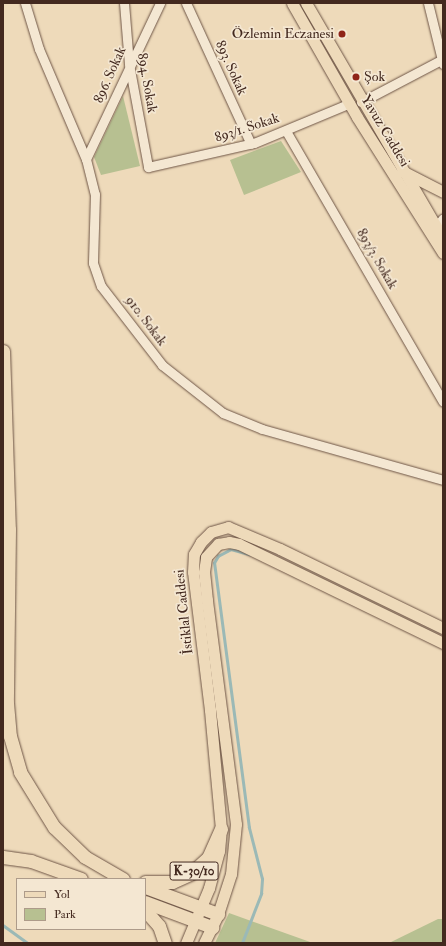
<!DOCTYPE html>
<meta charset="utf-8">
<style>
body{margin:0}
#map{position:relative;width:446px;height:946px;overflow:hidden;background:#eedaba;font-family:"IM FELL Double Pica",serif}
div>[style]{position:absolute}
.green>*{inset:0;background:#b7c091}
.stream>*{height:2.5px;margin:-1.25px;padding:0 1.25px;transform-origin:1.25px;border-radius:1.25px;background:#9bb9b6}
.roads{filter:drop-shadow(0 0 1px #6e5546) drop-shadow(0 0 1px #6e5546)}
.minor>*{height:9px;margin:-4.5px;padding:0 4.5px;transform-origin:4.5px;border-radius:4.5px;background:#f4e7d2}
.major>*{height:11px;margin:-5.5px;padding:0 5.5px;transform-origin:5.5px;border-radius:5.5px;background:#eedaba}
.highway>*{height:13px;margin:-6.5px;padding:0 6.5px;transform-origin:6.5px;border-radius:6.5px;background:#eedaba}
.dots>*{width:11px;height:11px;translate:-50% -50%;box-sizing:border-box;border:2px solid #f4e7d2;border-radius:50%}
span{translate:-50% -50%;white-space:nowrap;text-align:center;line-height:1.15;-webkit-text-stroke:3.5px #f4e7d2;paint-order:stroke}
.shield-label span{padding:1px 3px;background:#f4e7d2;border:1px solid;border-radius:3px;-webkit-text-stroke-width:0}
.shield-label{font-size:13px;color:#43291f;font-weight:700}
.poi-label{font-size:14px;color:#43291f}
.right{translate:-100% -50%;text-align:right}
.left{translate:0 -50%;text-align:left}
.street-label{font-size:14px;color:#43291f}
.frame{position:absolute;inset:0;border:4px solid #43291f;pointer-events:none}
.legend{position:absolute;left:16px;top:878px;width:130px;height:52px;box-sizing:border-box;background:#f4e7d2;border:1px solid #ad9b8a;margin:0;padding:5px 7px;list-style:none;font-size:12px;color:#43291f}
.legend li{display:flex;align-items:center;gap:8px;height:20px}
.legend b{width:20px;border:1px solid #ad9b8a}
</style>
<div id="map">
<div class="green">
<div style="clip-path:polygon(123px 96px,140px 166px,101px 175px,94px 157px)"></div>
<div style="clip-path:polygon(281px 141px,301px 172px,244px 195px,230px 160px)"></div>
<div style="clip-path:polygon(229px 913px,313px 943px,215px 943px)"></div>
<div style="clip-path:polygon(438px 919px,443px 919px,443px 943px,389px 943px)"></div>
</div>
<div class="stream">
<div style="left:3px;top:925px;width:31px;rotate:36deg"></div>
<div style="left:242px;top:943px;width:53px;rotate:-68.8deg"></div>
<div style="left:261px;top:894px;width:15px;rotate:-86deg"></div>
<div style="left:262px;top:879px;width:53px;rotate:-104.3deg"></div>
<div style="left:249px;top:828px;width:267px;rotate:-97.5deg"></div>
<div style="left:214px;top:563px;width:8px;rotate:-60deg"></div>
<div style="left:218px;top:556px;width:15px;rotate:-28deg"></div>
<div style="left:231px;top:549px;width:19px;rotate:16deg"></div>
</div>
<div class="roads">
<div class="minor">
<div style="left:25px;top:3px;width:48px;rotate:73.1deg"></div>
<div style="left:39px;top:49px;width:120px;rotate:66.9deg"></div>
<div style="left:86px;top:159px;width:36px;rotate:76deg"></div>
<div style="left:95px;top:194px;width:69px;rotate:91.7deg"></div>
<div style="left:93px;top:263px;width:24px;rotate:71deg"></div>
<div style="left:101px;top:286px;width:100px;rotate:52.3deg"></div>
<div style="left:162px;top:365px;width:78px;rotate:38.2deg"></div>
<div style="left:223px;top:413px;width:42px;rotate:22.3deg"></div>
<div style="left:262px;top:429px;width:188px;rotate:15.7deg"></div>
<div style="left:124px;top:3px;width:61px;rotate:85.3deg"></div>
<div style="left:129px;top:64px;width:105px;rotate:79.5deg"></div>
<div style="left:148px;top:167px;width:109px;rotate:-12.8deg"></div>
<div style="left:254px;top:143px;width:104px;rotate:-22.6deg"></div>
<div style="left:186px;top:3px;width:155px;rotate:65.3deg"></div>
<div style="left:428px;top:3px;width:63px;rotate:76.2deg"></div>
<div style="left:361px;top:102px;width:93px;rotate:-27.7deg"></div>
<div style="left:286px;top:131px;width:313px;rotate:59.9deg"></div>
<div style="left:86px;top:159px;width:173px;rotate:-64.6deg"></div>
<div style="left:433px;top:231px;width:16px;rotate:-52deg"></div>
</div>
<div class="major">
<div style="left:292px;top:3px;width:131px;rotate:60.3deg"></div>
<div style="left:357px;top:117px;width:161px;rotate:57.7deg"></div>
<div style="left:306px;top:3px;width:272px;rotate:59.8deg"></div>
<div style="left:402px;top:171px;width:46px;rotate:27.1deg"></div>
<div style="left:186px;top:943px;width:60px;rotate:-67.3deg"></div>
<div style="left:209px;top:888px;width:38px;rotate:-75deg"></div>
<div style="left:219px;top:851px;width:22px;rotate:-85deg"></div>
<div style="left:221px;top:829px;width:120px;rotate:-95.3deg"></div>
<div style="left:210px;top:710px;width:139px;rotate:-97deg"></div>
<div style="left:193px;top:572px;width:18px;rotate:-87deg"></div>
<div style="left:194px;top:554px;width:14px;rotate:-60deg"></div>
<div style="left:201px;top:542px;width:14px;rotate:-45deg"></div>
<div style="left:211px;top:532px;width:18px;rotate:-16deg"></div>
<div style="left:228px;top:527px;width:56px;rotate:22.9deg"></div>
<div style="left:280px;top:549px;width:181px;rotate:25.9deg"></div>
<div style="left:204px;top:943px;width:32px;rotate:-64deg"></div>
<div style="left:218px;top:914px;width:42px;rotate:-72deg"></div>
<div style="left:231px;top:874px;width:50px;rotate:-84.3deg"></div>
<div style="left:236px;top:824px;width:226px;rotate:-97.4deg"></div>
<div style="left:207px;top:600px;width:28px;rotate:-96deg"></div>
<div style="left:204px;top:572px;width:15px;rotate:-82deg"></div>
<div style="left:206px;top:557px;width:18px;rotate:-47deg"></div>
<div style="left:218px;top:544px;width:11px;rotate:-10deg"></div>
<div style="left:229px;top:542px;width:10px;rotate:11deg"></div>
<div style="left:239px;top:544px;width:227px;rotate:25.9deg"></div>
</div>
<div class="highway">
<div style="left:3px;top:351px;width:178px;rotate:88.1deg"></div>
<div style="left:9px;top:529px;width:174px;rotate:90.7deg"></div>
<div style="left:7px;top:703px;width:33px;rotate:85deg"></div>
<div style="left:10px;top:736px;width:37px;rotate:74deg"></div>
<div style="left:20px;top:772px;width:65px;rotate:58.3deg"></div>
<div style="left:54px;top:827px;width:43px;rotate:44.1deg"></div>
<div style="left:85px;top:857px;width:44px;rotate:30.1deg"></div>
<div style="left:3px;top:857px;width:28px;rotate:8deg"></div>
<div style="left:31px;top:861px;width:53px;rotate:19.8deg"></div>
<div style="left:145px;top:882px;width:27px"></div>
<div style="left:172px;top:882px;width:20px;rotate:-24deg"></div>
<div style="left:190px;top:874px;width:24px;rotate:-42deg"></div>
<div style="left:208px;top:858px;width:32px;rotate:-66deg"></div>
<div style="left:145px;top:887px;width:78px;rotate:20.3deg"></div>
<div style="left:145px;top:902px;width:72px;rotate:20.5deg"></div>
<div style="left:145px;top:910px;width:21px;rotate:49deg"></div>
<div style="left:159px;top:926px;width:18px;rotate:71deg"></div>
</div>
</div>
<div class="dots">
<div style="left:342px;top:34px;background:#8f2418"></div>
<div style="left:356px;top:77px;background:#8f2418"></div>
</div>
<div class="shield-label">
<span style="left:194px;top:871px">K-30/10</span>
</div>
<div class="poi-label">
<span class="right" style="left:334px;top:34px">Özlemin Eczanesi</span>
<span class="left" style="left:364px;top:77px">Şok</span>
</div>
<div class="street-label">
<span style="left:231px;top:68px;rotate:66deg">893. Sokak</span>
<span style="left:110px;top:75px;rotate:-66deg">896. Sokak</span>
<span style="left:147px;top:83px;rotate:80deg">894. Sokak</span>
<span style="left:247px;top:128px;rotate:-18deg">893/1. Sokak</span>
<span style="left:385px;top:131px;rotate:59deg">Yavuz Caddesi</span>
<span style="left:377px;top:259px;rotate:60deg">893/3. Sokak</span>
<span style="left:146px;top:321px;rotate:53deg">910. Sokak</span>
<span style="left:184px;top:612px;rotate:-96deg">İstiklal Caddesi</span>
</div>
<div class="frame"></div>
<ul class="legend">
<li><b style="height:5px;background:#eedaba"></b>Yol</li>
<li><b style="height:11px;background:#b7c091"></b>Park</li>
</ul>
</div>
